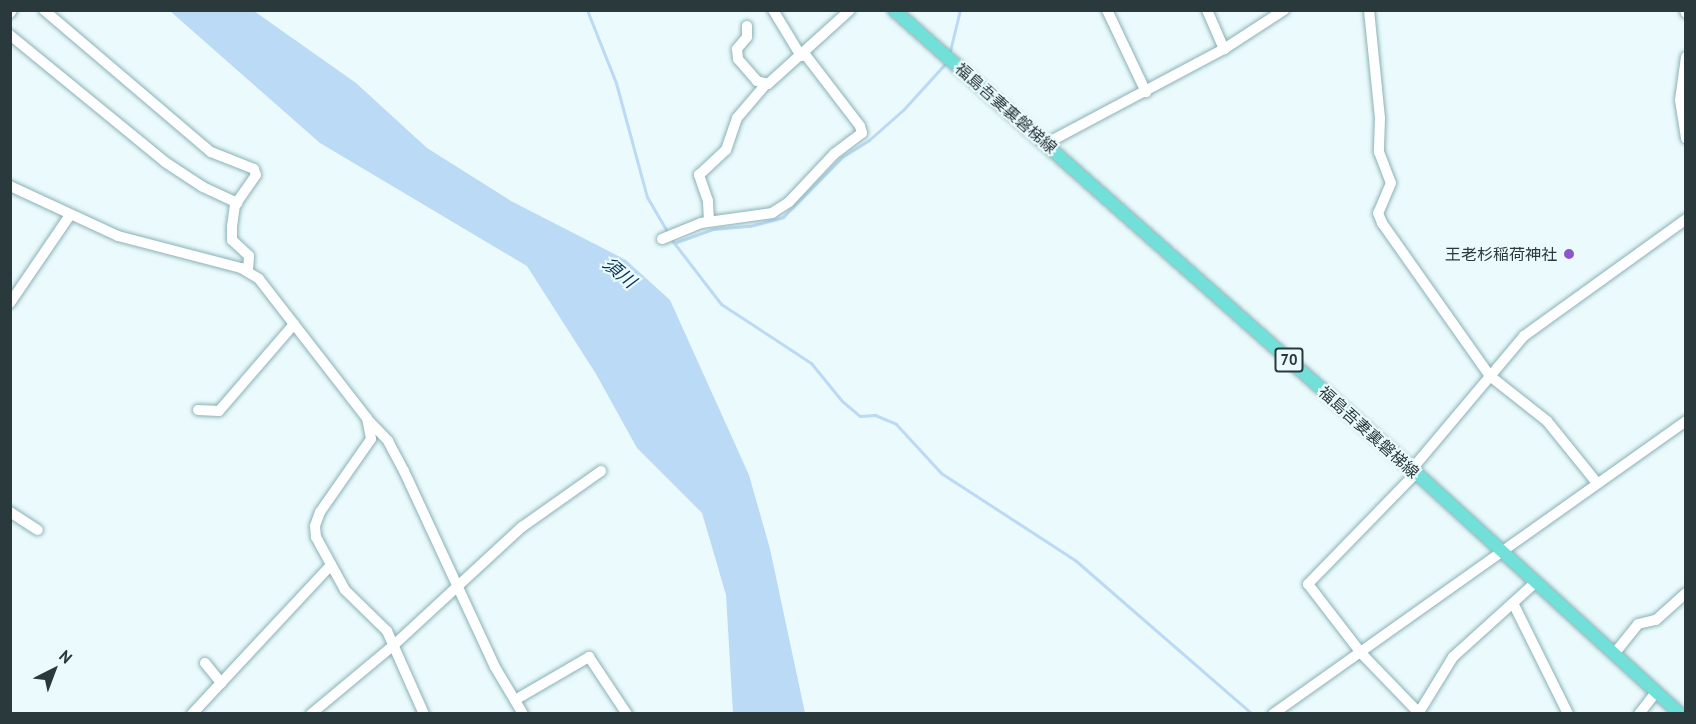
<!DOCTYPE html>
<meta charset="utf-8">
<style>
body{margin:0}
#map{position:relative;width:1696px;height:724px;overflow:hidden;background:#ebfbfd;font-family:"PT Sans","Noto Sans JP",sans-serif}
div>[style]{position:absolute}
.water>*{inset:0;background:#badaf5}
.stream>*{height:3px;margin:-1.5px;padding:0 1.5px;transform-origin:1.5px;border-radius:1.5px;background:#badaf5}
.roads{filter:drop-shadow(0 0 2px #8ab1b5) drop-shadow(0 0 2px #8ab1b5)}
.minor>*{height:10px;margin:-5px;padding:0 5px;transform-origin:5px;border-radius:5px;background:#fff}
.major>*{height:12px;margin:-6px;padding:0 6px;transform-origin:6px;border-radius:6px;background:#70e0d8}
.dots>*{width:16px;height:16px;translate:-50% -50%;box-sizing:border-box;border:3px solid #ebfbfd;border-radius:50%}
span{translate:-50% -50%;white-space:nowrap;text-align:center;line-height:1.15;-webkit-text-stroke:4.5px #ebfbfd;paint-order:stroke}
.shield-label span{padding:2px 4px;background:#ebfbfd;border:2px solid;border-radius:4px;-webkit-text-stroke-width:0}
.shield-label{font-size:15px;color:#2a3a3c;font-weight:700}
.street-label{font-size:16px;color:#2a3a3c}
.poi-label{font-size:16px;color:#2a3a3c}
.right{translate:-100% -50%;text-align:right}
.water-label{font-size:18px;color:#083350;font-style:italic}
.frame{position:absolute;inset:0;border:12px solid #2a3a3c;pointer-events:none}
.north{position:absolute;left:24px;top:640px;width:60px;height:60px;-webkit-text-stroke:4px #ebfbfd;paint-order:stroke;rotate:42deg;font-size:16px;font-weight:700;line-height:24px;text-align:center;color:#2a3a3c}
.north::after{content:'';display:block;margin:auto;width:21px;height:27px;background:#2a3a3c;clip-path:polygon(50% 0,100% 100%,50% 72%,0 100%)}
</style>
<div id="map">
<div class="water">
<div style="clip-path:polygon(170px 11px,254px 11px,356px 83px,427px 148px,511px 201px,626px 260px,670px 300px,749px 475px,770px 549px,805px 713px,733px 713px,726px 595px,702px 513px,637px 448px,596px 374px,527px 266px,320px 143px)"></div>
</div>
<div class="stream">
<div style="left:587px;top:10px;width:79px;rotate:68.3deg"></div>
<div style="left:616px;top:83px;width:118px;rotate:74.8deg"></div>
<div style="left:647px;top:197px;width:42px;rotate:59.7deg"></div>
<div style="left:950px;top:51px;width:42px;rotate:-76.3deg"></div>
<div style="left:671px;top:239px;width:82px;rotate:52.4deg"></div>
<div style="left:721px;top:304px;width:108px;rotate:33.2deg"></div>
<div style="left:811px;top:363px;width:49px;rotate:50.8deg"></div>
<div style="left:842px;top:401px;width:23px;rotate:40deg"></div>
<div style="left:860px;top:416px;width:15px;rotate:-4deg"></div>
<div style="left:875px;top:415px;width:23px;rotate:23deg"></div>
<div style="left:896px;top:424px;width:67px;rotate:47.4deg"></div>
<div style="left:941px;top:473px;width:160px;rotate:33deg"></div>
<div style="left:1075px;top:560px;width:235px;rotate:41deg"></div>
<div style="left:674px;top:243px;width:41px;rotate:-19.7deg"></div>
<div style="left:713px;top:229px;width:37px;rotate:-5deg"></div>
<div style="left:750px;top:226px;width:34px;rotate:-15deg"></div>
<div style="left:783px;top:217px;width:84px;rotate:-45.5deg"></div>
<div style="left:842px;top:157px;width:32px;rotate:-32deg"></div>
<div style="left:869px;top:140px;width:47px;rotate:-41.5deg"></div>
<div style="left:904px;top:109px;width:61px;rotate:-47.7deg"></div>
</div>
<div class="roads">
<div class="minor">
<div style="left:44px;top:10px;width:219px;rotate:40.4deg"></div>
<div style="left:211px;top:152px;width:46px;rotate:21.6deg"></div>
<div style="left:254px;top:169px;width:6px;rotate:72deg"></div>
<div style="left:256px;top:175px;width:37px;rotate:125deg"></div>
<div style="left:235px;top:205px;width:22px;rotate:98deg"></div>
<div style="left:232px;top:227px;width:13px;rotate:90deg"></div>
<div style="left:232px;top:240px;width:23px;rotate:43deg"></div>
<div style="left:249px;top:256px;width:14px;rotate:94deg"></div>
<div style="left:773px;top:10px;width:54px;rotate:58.7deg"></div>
<div style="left:1107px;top:10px;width:91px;rotate:64.6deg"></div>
<div style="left:1207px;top:10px;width:43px;rotate:66.4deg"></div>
<div style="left:1369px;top:10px;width:109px;rotate:84.2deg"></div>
<div style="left:1380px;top:118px;width:34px;rotate:92deg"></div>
<div style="left:1379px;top:152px;width:33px;rotate:69deg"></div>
<div style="left:1391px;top:183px;width:33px;rotate:113deg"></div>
<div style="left:1378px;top:213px;width:11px;rotate:68deg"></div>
<div style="left:1382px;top:223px;width:187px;rotate:54.8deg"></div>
<div style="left:1490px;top:376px;width:73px;rotate:38.3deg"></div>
<div style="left:1547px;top:421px;width:80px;rotate:51.1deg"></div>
<div style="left:1685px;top:10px;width:3px;rotate:72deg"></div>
<div style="left:10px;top:13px;width:4px;rotate:-56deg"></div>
<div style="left:747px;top:26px;width:11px;rotate:90deg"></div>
<div style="left:747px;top:37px;width:16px;rotate:130deg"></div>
<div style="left:737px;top:49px;width:10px;rotate:84deg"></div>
<div style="left:738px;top:59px;width:29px;rotate:49deg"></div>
<div style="left:757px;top:81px;width:11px;rotate:15deg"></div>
<div style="left:768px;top:84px;width:110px;rotate:-42.1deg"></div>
<div style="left:10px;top:35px;width:200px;rotate:39.3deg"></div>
<div style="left:165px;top:162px;width:45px;rotate:33.3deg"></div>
<div style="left:203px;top:187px;width:38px;rotate:25deg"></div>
<div style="left:1686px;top:57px;width:43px;rotate:97.9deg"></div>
<div style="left:1680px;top:100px;width:39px;rotate:81deg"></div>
<div style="left:1047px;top:143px;width:200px;rotate:-28deg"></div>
<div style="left:1224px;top:49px;width:72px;rotate:-33deg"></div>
<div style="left:10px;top:186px;width:119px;rotate:24.8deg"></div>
<div style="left:118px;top:236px;width:127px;rotate:14.6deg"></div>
<div style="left:241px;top:268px;width:21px;rotate:31deg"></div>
<div style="left:259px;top:279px;width:176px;rotate:52.2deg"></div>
<div style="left:367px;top:418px;width:21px;rotate:79deg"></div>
<div style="left:371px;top:439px;width:89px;rotate:124.9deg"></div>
<div style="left:320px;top:512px;width:15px;rotate:110deg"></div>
<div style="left:315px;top:526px;width:11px;rotate:85deg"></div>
<div style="left:316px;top:537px;width:60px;rotate:61.3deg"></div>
<div style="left:345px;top:590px;width:59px;rotate:44.3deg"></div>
<div style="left:387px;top:631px;width:91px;rotate:66deg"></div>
<div style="left:709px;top:221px;width:20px;rotate:-93deg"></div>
<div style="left:708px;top:201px;width:28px;rotate:-109deg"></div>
<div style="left:699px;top:175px;width:37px;rotate:-43deg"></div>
<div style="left:726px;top:150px;width:34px;rotate:-71deg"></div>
<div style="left:737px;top:118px;width:45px;rotate:-49.5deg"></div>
<div style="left:662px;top:239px;width:42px;rotate:-22.3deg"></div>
<div style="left:701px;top:223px;width:72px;rotate:-8deg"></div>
<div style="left:772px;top:213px;width:20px;rotate:-33deg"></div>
<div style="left:789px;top:202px;width:66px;rotate:-46.8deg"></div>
<div style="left:834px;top:154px;width:35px;rotate:-37deg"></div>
<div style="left:862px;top:133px;width:7px;rotate:-106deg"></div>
<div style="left:860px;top:126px;width:92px;rotate:-127.5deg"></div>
<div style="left:10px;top:303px;width:107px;rotate:-55.7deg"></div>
<div style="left:198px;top:410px;width:21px;rotate:3deg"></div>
<div style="left:219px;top:411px;width:115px;rotate:-49.2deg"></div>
<div style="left:369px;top:421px;width:28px;rotate:46deg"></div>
<div style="left:388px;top:441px;width:34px;rotate:62deg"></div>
<div style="left:404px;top:471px;width:216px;rotate:65.1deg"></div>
<div style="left:495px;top:667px;width:55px;rotate:59.2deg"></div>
<div style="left:1412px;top:469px;width:174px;rotate:-49.9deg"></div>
<div style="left:1524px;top:336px;width:200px;rotate:-35.8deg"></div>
<div style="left:1416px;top:473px;width:155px;rotate:134.2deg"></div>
<div style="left:1308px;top:584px;width:88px;rotate:52.4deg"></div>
<div style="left:1362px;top:654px;width:83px;rotate:46deg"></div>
<div style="left:10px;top:512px;width:33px;rotate:33deg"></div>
<div style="left:1513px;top:603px;width:124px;rotate:63.6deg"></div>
<div style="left:1614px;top:654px;width:38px;rotate:-51deg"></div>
<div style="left:1638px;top:624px;width:18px;rotate:-13deg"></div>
<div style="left:1656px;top:620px;width:40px;rotate:-42deg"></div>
<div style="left:205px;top:663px;width:26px;rotate:51deg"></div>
<div style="left:515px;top:700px;width:86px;rotate:-30.2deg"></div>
<div style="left:589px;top:657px;width:69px;rotate:56.3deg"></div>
<div style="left:192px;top:714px;width:204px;rotate:-47deg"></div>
<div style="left:311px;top:714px;width:109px;rotate:-39.8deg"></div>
<div style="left:395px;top:644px;width:173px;rotate:-42.7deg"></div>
<div style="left:522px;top:527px;width:97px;rotate:-35.3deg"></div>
<div style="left:1273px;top:714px;width:506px;rotate:-35.35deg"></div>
<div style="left:1418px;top:714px;width:67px;rotate:-58.4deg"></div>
<div style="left:1453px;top:657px;width:110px;rotate:-42.1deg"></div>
<div style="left:1639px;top:714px;width:28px;rotate:-52deg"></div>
</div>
<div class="major">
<div style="left:894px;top:10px;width:692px;rotate:41.54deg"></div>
<div style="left:1412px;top:469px;width:363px;rotate:42.4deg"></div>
</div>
</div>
<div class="dots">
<div style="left:1569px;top:254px;background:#8d56cd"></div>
</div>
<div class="shield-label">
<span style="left:1289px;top:360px">70</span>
</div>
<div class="street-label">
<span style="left:1006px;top:108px;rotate:41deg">福島吾妻裏磐梯線</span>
<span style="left:1369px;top:432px;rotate:42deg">福島吾妻裏磐梯線</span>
</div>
<div class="poi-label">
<span class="right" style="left:1557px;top:254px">王老杉稲荷神社</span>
</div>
<div class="water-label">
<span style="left:619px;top:273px;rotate:39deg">須川</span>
</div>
<div class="frame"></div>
<div class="north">N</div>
</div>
